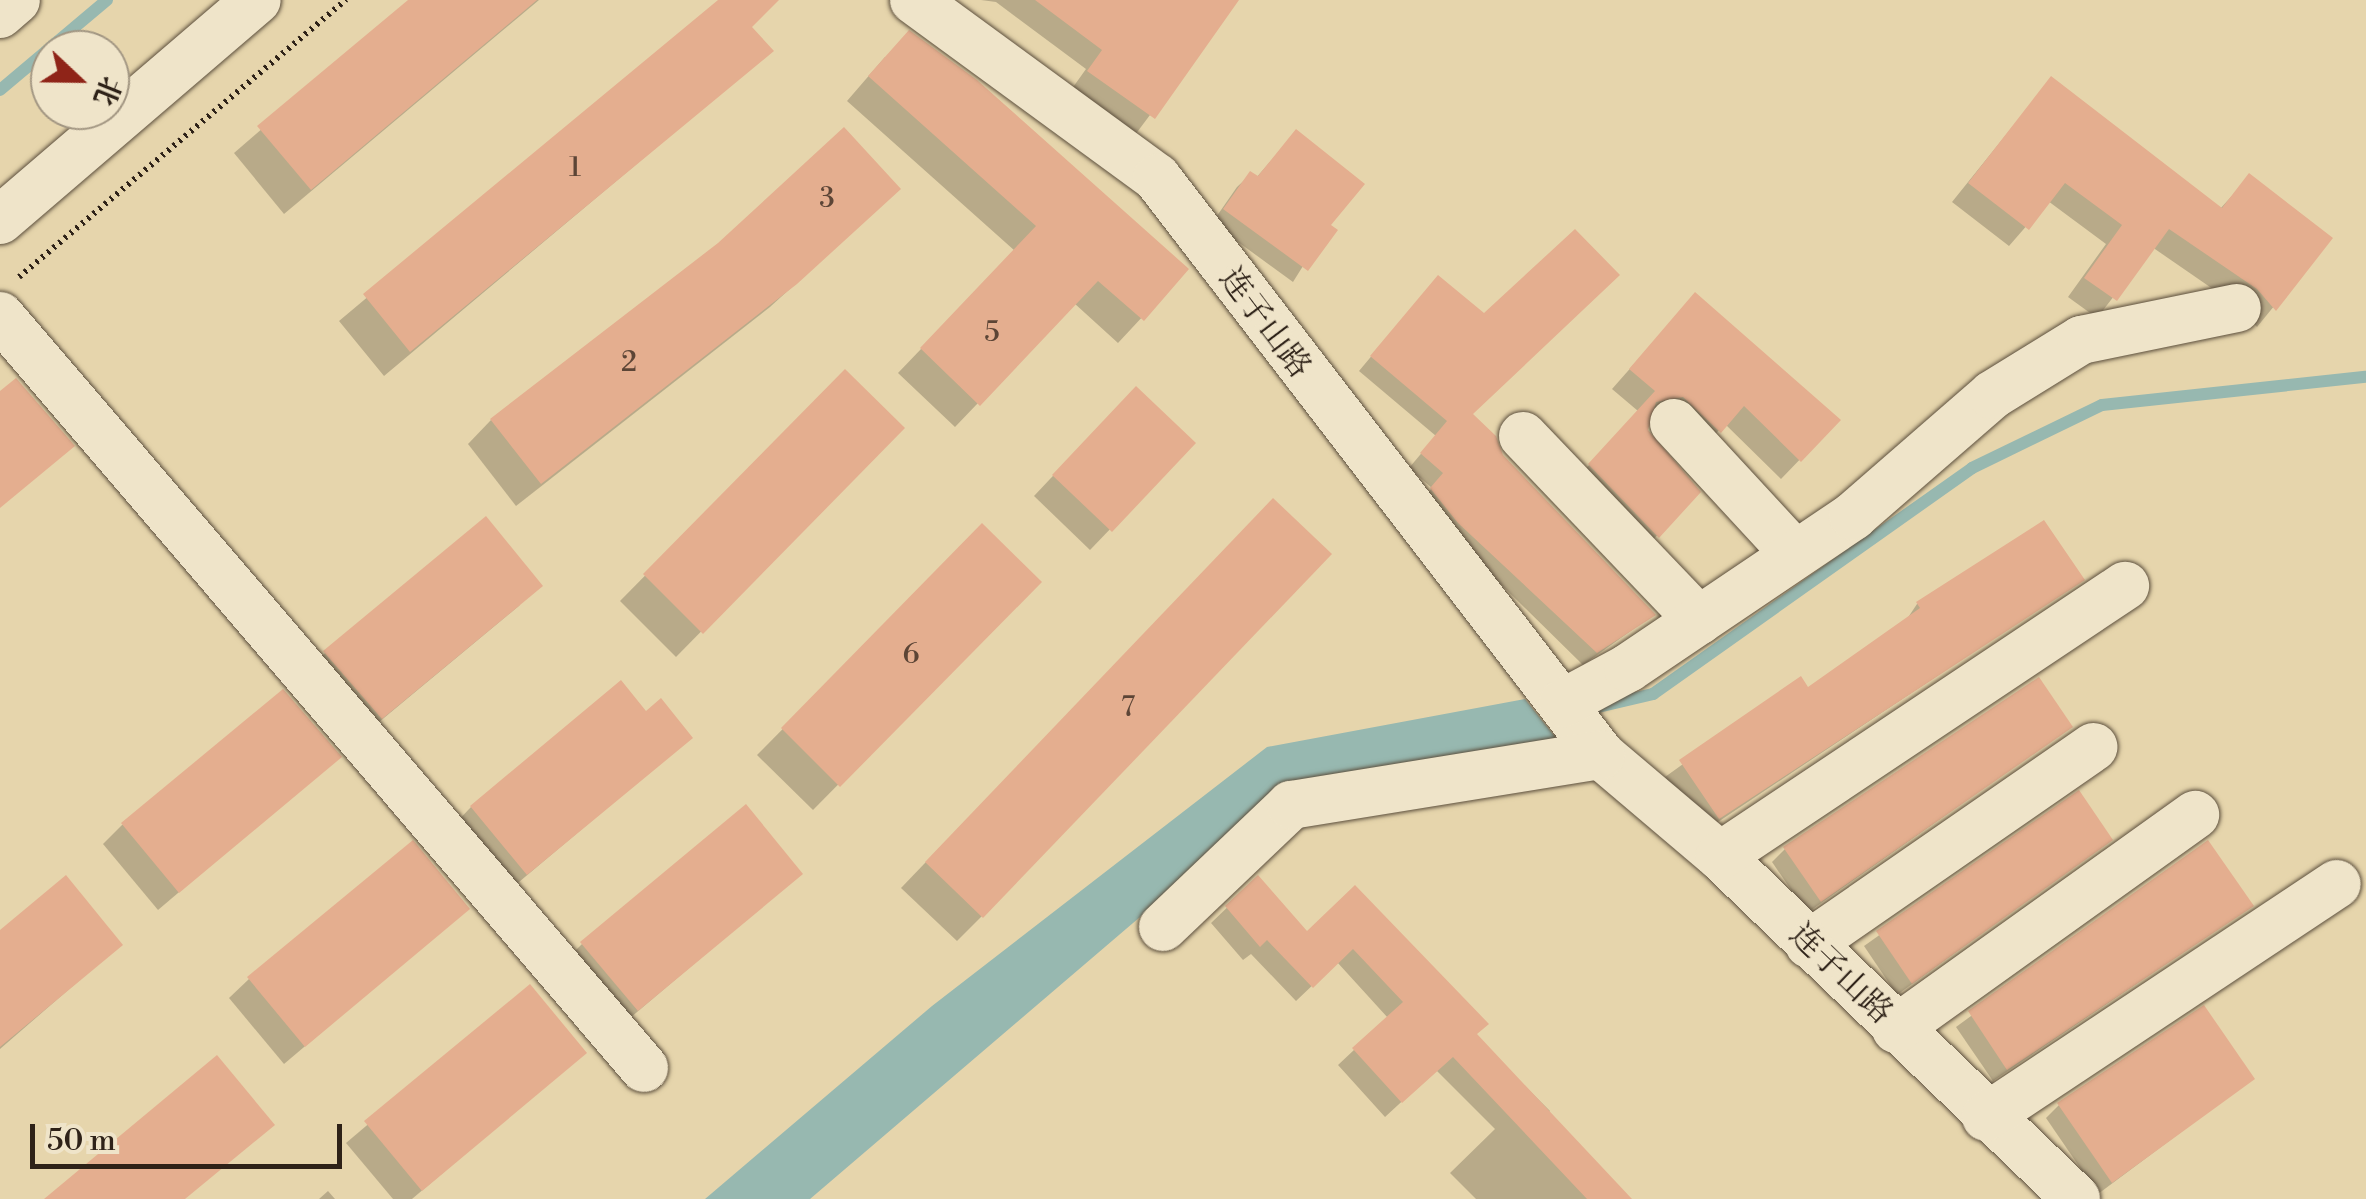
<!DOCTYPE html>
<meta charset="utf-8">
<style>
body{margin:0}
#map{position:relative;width:2366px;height:1199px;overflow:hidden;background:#e6d5ac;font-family:"Libre Bodoni","Noto Serif SC",serif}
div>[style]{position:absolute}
.water>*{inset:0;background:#97b8b0}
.shadow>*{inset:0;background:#0003}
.stream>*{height:12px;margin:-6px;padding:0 6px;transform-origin:6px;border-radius:6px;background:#97b8b0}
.building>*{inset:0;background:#e4ae8f}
.path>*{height:6px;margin-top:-3px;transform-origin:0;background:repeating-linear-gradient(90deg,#2e2218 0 2.5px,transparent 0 7.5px)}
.roads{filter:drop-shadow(0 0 2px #5c4f3d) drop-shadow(0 0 2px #5c4f3d)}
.minor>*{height:48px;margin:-24px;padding:0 24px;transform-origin:24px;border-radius:24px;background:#efe4c9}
span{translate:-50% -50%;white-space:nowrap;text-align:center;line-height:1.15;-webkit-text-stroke:9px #efe4c9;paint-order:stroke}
.number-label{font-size:28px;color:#5c4536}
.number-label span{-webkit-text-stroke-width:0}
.street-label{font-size:32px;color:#2e2218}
.north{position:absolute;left:30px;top:30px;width:100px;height:100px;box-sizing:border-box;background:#efe4c9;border:2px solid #a29682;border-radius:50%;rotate:112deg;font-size:28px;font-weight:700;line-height:40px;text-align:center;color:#2e2218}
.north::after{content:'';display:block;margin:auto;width:35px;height:45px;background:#8f2418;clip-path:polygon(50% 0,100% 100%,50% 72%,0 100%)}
.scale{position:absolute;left:30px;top:1124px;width:312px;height:45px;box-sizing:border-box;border:5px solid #2e2218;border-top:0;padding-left:12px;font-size:30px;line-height:35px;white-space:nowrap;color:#2e2218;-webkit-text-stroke:8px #efe4c9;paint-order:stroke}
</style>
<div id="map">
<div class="water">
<div style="clip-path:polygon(1525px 699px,1575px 762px,1284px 794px,810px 1199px,705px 1199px,932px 1006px,1267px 747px)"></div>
</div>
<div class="shadow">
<div style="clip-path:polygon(411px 0,539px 0,284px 214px,234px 153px)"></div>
<div style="clip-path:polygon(722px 0,750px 0,749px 27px,771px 51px,384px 376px,339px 321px)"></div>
<div style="clip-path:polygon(981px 0,1236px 0,1135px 135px,1071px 90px,1086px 69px,996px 2px)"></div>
<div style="clip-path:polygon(885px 57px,1186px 270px,1118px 343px,1074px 303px,955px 427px,898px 373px,1015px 251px,847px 101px)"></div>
<div style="clip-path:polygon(2051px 79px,2220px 209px,2249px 177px,2329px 239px,2257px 327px,2239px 307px,2152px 247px,2097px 318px,2068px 297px,2106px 244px,2048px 201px,2009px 246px,1952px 202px)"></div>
<div style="clip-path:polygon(1296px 132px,1328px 226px,1293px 282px,1212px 223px,1237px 187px,1251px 174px,1256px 178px)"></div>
<div style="clip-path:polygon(874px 212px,770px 307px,516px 506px,468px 444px,491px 420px)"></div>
<div style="clip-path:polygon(1425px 292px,1470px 414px,1501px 456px,1653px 615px,1583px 665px,1418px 503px,1432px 488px,1409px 468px,1436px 436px,1359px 371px)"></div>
<div style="clip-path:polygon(1695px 295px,1838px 420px,1781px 479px,1725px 424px,1700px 450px,1646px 414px,1645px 431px,1697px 492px,1639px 555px,1571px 485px,1638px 411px,1612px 389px)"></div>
<div style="clip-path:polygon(845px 373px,901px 428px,676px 657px,620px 601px)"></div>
<div style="clip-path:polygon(1116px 409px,1193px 443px,1090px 550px,1034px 496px)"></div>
<div style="clip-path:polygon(1248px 526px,982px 916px,957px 941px,901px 888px)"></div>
<div style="clip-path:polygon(982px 527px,1038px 582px,813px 810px,757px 755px)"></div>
<div style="clip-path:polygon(2082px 579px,1703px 832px,1665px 777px,1800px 680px,1807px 691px,1905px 622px,1917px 604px)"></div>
<div style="clip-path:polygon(520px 605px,361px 737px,305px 673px,325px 653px)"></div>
<div style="clip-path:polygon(645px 714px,690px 738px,506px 893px,452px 827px,471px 807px)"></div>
<div style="clip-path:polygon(2070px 727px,1807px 913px,1772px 862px,1785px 849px)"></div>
<div style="clip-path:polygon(338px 757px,158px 910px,103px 844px,122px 825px)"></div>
<div style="clip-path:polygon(2078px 794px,2109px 840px,1897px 995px,1864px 946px)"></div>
<div style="clip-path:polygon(2207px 843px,2251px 906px,1993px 1081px,1956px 1027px)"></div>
<div style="clip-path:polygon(800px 874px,617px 1029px,563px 963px,582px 944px)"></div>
<div style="clip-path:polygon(1258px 878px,1307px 935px,1355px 888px,1474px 1035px,1550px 1111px,1545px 1116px,1628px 1199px,1476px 1199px,1450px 1173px,1495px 1129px,1436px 1070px,1385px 1117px,1338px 1065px,1388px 1018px,1337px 962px,1296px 1001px,1251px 954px,1243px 960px,1211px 923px)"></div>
<div style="clip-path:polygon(467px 909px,284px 1064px,229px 998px,249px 979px)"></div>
<div style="clip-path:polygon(0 934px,120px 945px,0 1049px)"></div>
<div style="clip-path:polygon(530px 987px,584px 1053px,412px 1199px,393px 1199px,346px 1143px)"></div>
<div style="clip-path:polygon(2252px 1079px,2098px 1194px,2046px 1118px,2059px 1105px)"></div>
<div style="clip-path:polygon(328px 1191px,335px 1199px,319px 1199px)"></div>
</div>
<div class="stream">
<div style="left:0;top:90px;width:140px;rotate:-40.1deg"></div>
<div style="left:1598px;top:707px;width:57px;rotate:-13.3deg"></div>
<div style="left:1653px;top:694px;width:391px;rotate:-35.3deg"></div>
<div style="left:1972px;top:468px;width:144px;rotate:-25.9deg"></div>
<div style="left:2102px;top:405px;width:265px;rotate:-6.1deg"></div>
</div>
<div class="building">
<div style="clip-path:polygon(408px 0,537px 0,311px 190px,257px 126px)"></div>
<div style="clip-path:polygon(718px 0,779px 0,752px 27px,774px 51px,410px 352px,363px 294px)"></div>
<div style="clip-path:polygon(1035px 0,1239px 0,1155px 119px,1087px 71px,1102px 50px)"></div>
<div style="clip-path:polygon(909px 30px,977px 80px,1189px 269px,1144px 321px,1098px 281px,980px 406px,920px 348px,1036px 226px,868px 76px)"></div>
<div style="clip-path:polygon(2051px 76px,2222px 208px,2249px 173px,2333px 238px,2276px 311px,2257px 289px,2169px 229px,2117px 301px,2084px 278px,2122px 225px,2065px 183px,2029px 230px,1968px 183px)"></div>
<div style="clip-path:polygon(844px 127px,901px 189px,797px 284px,541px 484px,490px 419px,718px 243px)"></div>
<div style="clip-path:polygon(1296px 129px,1365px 184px,1331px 225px,1338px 230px,1308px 271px,1223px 209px,1250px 171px,1258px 176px)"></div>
<div style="clip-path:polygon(1575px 229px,1620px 275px,1473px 414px,1496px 436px,1503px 455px,1656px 615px,1597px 653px,1458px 523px,1430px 488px,1443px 473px,1420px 453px,1447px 421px,1370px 356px,1438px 275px,1484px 313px)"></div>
<div style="clip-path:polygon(1695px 292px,1841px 420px,1801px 462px,1744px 406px,1721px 433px,1683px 397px,1656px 402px,1648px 430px,1701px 492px,1659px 538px,1588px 464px,1655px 391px,1629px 369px)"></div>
<div style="clip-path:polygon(845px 369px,905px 428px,703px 634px,643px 574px)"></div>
<div style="clip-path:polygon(16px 378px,75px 446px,0 508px,0 391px)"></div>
<div style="clip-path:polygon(1136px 386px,1196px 443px,1112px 532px,1052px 475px)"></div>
<div style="clip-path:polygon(1273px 498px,1332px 554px,983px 918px,925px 862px)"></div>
<div style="clip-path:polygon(486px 516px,543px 586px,382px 719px,323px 651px)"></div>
<div style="clip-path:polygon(2044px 520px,2085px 580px,1719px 819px,1679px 760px,1801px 676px,1808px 687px,1920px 608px,1916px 602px)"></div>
<div style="clip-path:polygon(982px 523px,1042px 582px,840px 787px,781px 728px)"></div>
<div style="clip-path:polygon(2039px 677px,2073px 727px,1821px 902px,1783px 847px)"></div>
<div style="clip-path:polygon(621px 680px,646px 711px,661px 698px,693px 738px,527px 875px,470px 806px)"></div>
<div style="clip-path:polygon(283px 689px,342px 757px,179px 893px,121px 823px)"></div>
<div style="clip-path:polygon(2079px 790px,2113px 840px,1912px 984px,1876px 931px)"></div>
<div style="clip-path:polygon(746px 804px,803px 874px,638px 1011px,580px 942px)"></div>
<div style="clip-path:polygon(413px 840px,470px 909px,305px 1047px,247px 977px)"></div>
<div style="clip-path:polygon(2208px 840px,2254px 906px,2007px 1070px,1968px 1011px)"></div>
<div style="clip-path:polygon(66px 875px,123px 945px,0 1047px,0 930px)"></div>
<div style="clip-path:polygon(1258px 875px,1307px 931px,1355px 885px,1489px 1024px,1477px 1034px,1632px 1199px,1587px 1199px,1453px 1057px,1402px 1103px,1352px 1048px,1403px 1002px,1353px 949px,1313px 988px,1267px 940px,1260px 947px,1225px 906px)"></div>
<div style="clip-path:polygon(530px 984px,587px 1053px,422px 1191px,364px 1121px)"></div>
<div style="clip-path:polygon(2204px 1005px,2255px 1079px,2112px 1183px,2057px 1103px)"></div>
<div style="clip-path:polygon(217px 1055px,275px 1125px,185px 1199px,44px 1199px)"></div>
</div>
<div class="path">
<div style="left:19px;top:277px;width:429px;rotate:-40.3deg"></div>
</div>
<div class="roads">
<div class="minor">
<div style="left:914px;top:0;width:301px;rotate:36.2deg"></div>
<div style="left:1157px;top:178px;width:728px;rotate:52.42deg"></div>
<div style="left:1601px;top:755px;width:156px;rotate:40.3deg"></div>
<div style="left:1720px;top:856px;width:494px;rotate:43.9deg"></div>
<div style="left:0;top:14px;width:21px;rotate:-41deg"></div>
<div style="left:0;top:220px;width:338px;rotate:-40.6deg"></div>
<div style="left:0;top:316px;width:990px;rotate:49.42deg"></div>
<div style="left:1674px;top:423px;width:178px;rotate:47.3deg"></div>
<div style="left:1523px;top:436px;width:255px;rotate:46.3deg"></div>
<div style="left:1563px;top:703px;width:74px;rotate:-28.3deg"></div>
<div style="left:1628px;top:668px;width:272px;rotate:-34deg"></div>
<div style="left:1853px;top:516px;width:184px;rotate:-41deg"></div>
<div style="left:1992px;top:395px;width:105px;rotate:-31.7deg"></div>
<div style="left:2081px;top:340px;width:159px;rotate:-11.6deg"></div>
<div style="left:1720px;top:856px;width:487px;rotate:-33.7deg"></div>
<div style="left:1163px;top:927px;width:177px;rotate:-43.6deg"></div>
<div style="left:1291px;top:805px;width:314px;rotate:-9.2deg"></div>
<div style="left:1809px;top:944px;width:346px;rotate:-34.7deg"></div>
<div style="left:1896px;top:1029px;width:368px;rotate:-35.6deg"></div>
<div style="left:1986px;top:1117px;width:421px;rotate:-33.6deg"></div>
</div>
</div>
<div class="number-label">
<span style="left:575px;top:168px">1</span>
<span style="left:827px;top:199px">3</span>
<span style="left:992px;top:333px">5</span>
<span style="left:629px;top:363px">2</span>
<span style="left:911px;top:655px">6</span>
<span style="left:1128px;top:708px">7</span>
</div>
<div class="street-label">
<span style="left:1265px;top:323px;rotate:53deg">连子山路</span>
<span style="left:1841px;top:974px;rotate:44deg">连子山路</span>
</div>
<div class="north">北</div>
<div class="scale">50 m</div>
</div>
